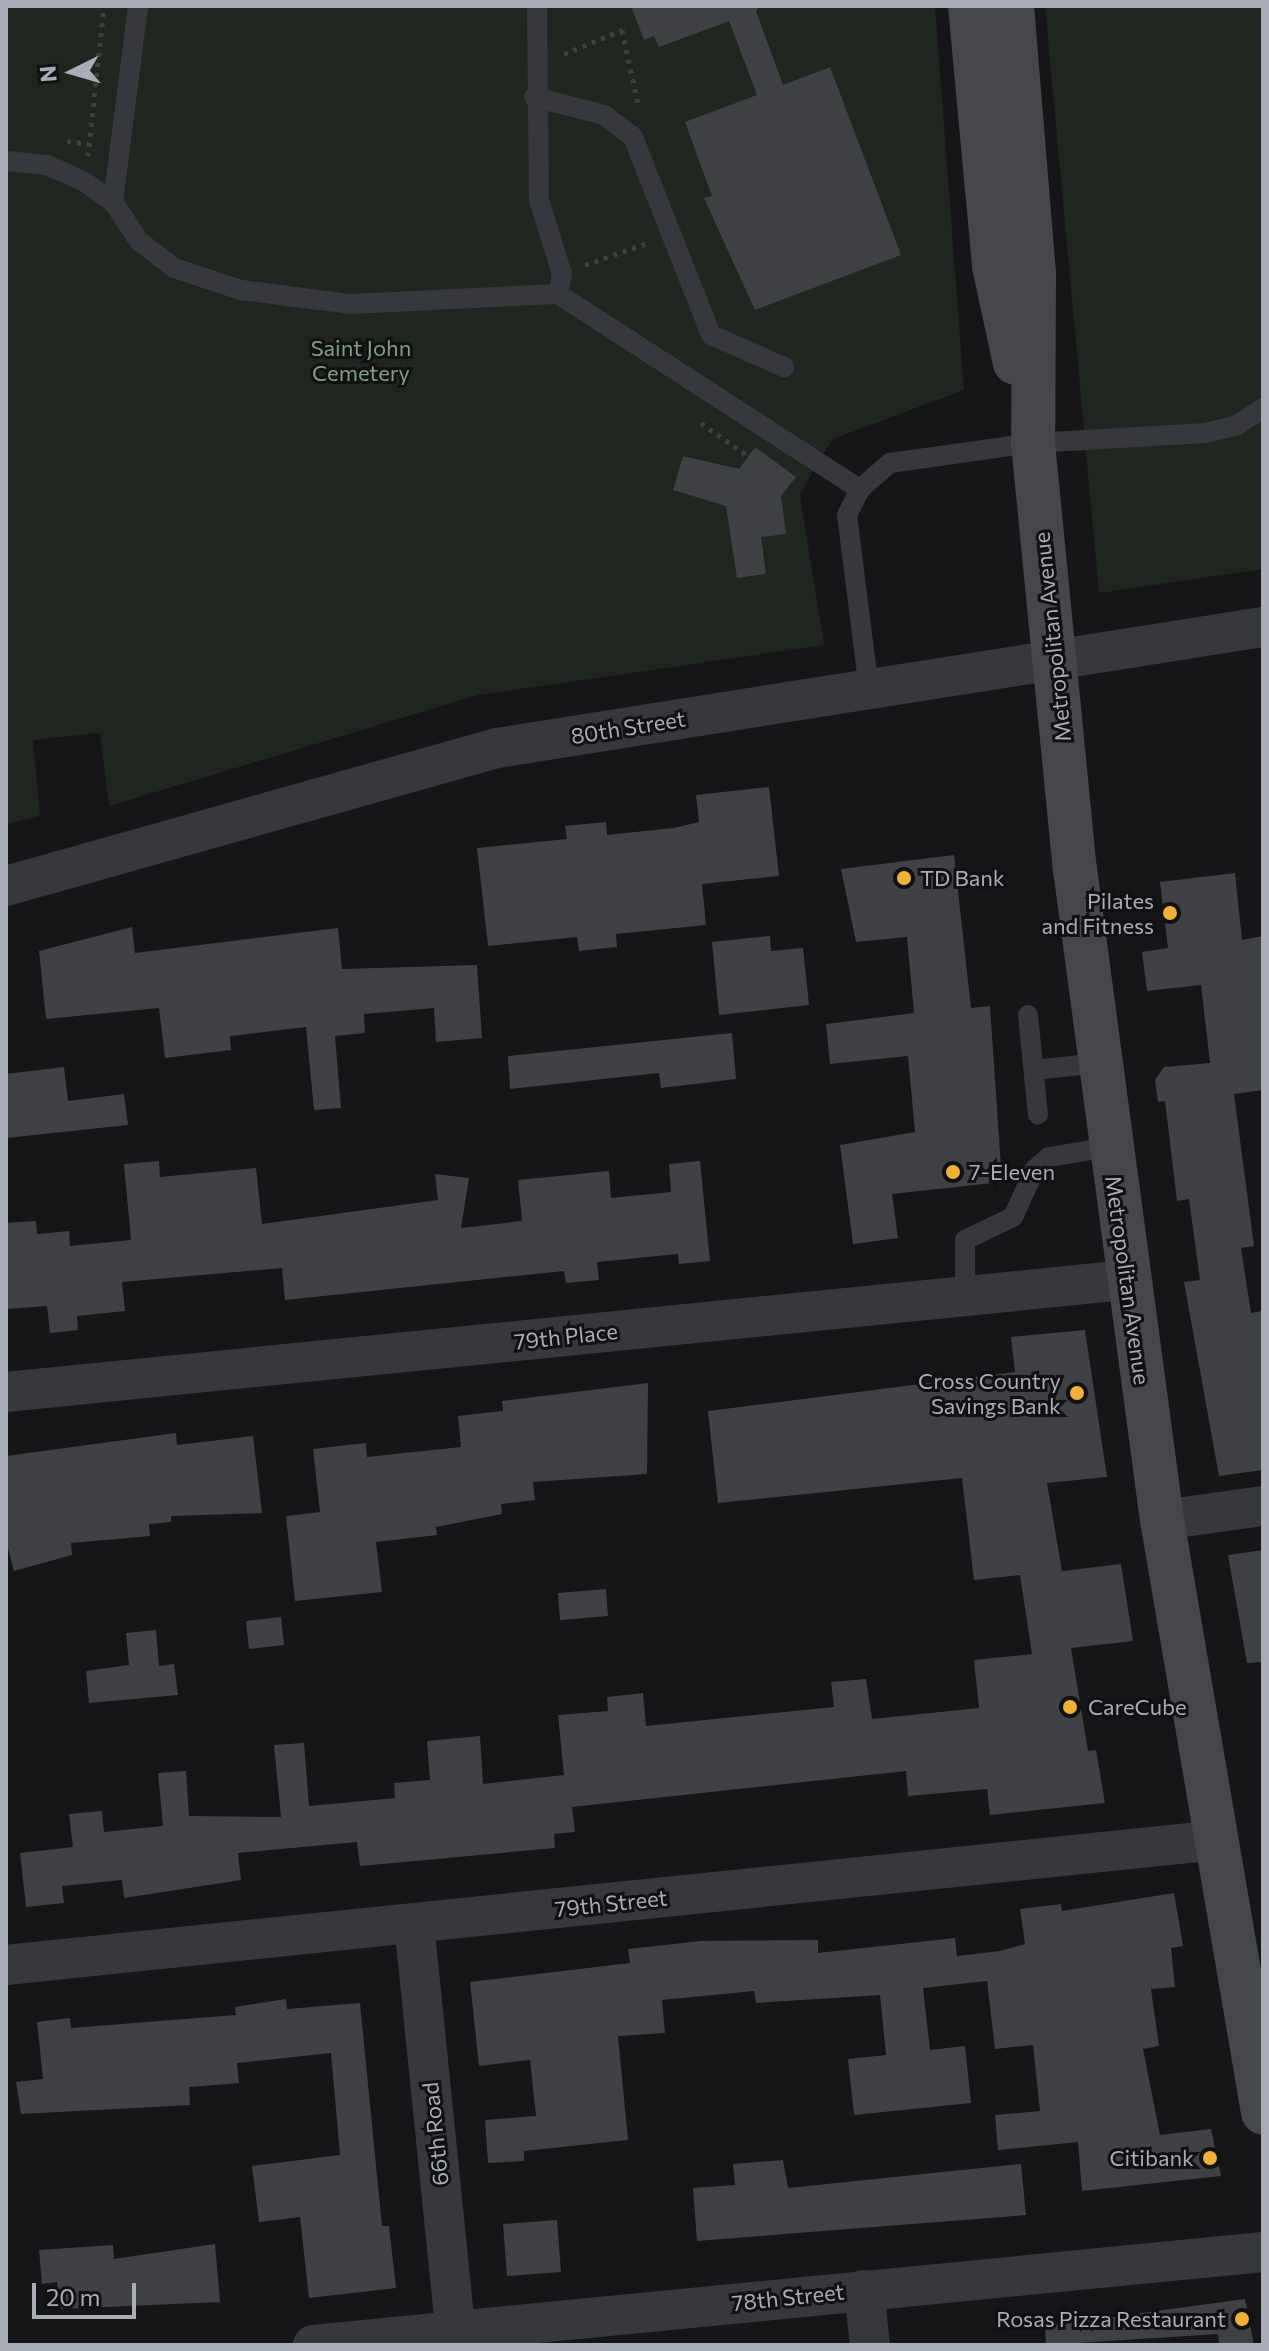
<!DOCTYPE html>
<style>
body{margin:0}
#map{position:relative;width:1269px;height:2351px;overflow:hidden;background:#161618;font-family:Commissioner,sans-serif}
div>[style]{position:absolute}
.green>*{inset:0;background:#1e261f}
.building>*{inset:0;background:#404145}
.path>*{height:5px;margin-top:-2.5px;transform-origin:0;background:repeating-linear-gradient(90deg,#3d3f44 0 4px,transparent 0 10px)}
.service>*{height:20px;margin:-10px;padding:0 10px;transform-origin:10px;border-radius:10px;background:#37383d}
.minor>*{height:40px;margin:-20px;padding:0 20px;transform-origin:20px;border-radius:20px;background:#37383d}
.secondary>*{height:44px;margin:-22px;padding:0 22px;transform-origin:22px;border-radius:22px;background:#45474d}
.dots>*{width:22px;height:22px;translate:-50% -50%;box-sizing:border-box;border:4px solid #111113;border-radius:50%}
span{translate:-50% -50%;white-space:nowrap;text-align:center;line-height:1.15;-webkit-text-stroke:6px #111113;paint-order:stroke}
.park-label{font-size:22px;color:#7fa381}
.street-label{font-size:22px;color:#a8adb8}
.poi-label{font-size:22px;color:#a8adb8}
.left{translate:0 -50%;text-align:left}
.right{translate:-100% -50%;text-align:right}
.frame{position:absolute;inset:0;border:8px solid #a8adb8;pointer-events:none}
.north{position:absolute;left:32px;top:32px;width:80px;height:80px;-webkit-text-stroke:6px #111113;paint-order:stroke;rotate:265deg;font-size:22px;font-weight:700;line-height:32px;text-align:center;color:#a8adb8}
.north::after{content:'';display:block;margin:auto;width:28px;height:36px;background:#a8adb8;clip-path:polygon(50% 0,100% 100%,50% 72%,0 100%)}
.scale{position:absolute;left:32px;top:2283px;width:104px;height:36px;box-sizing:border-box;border:4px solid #a8adb8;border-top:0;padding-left:10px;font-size:24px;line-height:28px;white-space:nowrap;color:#a8adb8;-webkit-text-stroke:6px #111113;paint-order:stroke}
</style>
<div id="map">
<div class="green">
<div style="clip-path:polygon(6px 6px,935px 6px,964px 390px,833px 439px,818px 461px,800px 495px,824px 645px,478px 695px,109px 806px,100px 733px,33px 740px,40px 816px,6px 824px)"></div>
<div style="clip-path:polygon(1045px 6px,1263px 6px,1263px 569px,1099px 593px)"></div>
</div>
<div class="building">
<div style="clip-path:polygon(631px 6px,760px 6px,756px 11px,783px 85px,830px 67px,901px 255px,755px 310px,704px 198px,712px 196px,685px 122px,757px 95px,729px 21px,659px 47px,654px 36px,644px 40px)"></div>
<div style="clip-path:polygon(755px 447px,796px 477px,781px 496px,786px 534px,761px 537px,766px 574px,737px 578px,726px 506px,673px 490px,683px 456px,739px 469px)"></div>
<div style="clip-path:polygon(769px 787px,779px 876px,702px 884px,706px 925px,616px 934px,617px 947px,579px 951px,577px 937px,488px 946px,477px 848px,567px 839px,565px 826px,606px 822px,607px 835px,674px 828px,699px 822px,696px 795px)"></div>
<div style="clip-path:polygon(954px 855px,971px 1008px,990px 1006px,1002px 1182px,892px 1194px,898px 1238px,853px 1244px,840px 1145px,915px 1132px,908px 1056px,830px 1064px,826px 1024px,914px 1013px,907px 937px,856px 942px,841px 869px)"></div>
<div style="clip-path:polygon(1235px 873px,1242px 940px,1263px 936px,1263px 1090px,1234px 1094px,1254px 1246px,1241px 1248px,1251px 1313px,1263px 1311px,1263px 1470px,1219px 1476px,1184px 1282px,1200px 1280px,1189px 1199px,1177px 1201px,1165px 1101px,1158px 1102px,1155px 1080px,1164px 1067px,1210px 1063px,1201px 985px,1147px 991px,1142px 952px,1168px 948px,1160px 882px)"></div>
<div style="clip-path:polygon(132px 927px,135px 953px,338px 928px,342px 969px,477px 965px,482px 1038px,436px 1042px,434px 1008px,364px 1014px,365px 1033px,335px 1036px,341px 1108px,314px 1110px,306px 1027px,230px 1036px,231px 1050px,165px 1058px,159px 1008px,46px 1019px,39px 951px)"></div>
<div style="clip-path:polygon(770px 936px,771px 951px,803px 948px,809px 1005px,719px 1015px,712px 942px)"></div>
<div style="clip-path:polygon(732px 1033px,736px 1079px,661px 1088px,659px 1073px,510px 1089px,508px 1056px)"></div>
<div style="clip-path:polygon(64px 1067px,68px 1101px,124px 1094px,128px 1125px,6px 1138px,6px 1074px)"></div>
<div style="clip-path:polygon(159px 1161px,160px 1177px,256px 1168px,262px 1224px,438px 1200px,435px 1174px,469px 1178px,461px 1228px,522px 1221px,518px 1180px,609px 1171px,611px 1198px,671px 1192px,669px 1164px,700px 1161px,710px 1261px,679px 1264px,678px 1254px,597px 1262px,599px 1280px,566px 1283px,564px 1271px,285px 1300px,282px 1268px,122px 1282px,125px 1311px,77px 1316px,78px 1330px,50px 1333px,47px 1306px,6px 1309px,6px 1223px,36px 1221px,37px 1234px,69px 1231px,70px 1246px,131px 1240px,124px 1164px)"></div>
<div style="clip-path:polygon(1085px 1330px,1107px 1477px,1047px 1483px,1062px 1571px,1121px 1564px,1133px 1641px,1071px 1648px,1088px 1751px,1096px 1750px,1105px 1803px,990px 1815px,987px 1789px,908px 1796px,906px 1771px,572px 1807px,575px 1832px,554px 1834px,555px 1848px,360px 1866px,357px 1842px,238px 1853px,241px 1880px,124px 1898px,122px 1880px,62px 1886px,64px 1903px,26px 1907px,20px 1853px,73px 1847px,69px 1814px,102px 1811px,104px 1832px,163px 1826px,158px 1773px,186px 1771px,189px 1816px,281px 1817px,274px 1745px,304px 1743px,309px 1806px,395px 1798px,394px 1783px,430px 1780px,427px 1741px,480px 1736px,483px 1784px,564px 1775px,558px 1715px,608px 1711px,607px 1697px,643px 1693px,646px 1726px,834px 1707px,831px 1682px,866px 1679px,872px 1719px,979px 1708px,974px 1660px,1032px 1654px,1020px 1575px,974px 1580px,962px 1478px,718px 1503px,708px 1411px,1015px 1372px,1011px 1337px)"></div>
<div style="clip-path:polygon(648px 1383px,647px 1474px,533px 1482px,535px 1500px,501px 1504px,502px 1514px,436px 1527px,437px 1535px,376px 1542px,382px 1592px,295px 1601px,286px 1516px,320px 1512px,313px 1449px,366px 1443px,367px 1457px,461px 1447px,458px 1416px,503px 1411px,502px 1401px)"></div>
<div style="clip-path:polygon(176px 1433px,177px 1445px,253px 1436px,262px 1513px,171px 1516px,171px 1522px,149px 1524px,150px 1536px,71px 1543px,72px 1555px,14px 1571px,6px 1541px,6px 1456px)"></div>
<div style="clip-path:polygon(1263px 1550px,1263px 1662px,1247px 1663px,1228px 1555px)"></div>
<div style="clip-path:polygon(606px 1589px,608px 1616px,560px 1620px,558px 1593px)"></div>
<div style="clip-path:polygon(281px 1617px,284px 1645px,249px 1649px,246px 1621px)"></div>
<div style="clip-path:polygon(156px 1630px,159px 1666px,174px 1664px,178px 1695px,89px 1703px,86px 1671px,129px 1665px,126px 1633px)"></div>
<div style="clip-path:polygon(1174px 1893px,1183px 1946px,1171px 1948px,1175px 1987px,1151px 1989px,1159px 2046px,1143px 2049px,1160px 2135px,1211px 2129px,1221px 2176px,1082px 2191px,1078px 2142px,998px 2150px,995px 2115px,1040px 2111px,1033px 2045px,995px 2049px,987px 1981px,923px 1988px,930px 2050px,965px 2046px,971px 2103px,854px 2115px,848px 2059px,886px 2055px,880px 1995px,756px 2003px,754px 1991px,662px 2000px,665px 2033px,618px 2036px,628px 2140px,524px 2151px,524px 2161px,488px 2163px,485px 2120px,536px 2116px,530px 2060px,479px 2066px,470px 1982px,630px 1963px,628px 1949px,701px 1941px,818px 1940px,818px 1953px,955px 1938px,957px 1956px,1000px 1951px,1025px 1944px,1020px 1909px,1061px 1904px,1062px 1911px)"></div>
<div style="clip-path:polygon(286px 1999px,287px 2009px,360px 2003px,382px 2226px,389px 2226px,396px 2288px,309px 2298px,300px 2217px,259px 2222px,252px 2166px,340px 2155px,331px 2053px,237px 2063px,239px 2083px,189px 2087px,190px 2105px,21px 2114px,16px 2082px,43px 2079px,37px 2022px,70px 2018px,71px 2028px,236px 2015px,235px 2007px)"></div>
<div style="clip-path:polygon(783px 2160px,788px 2188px,1021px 2164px,1026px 2215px,697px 2241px,693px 2188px,735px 2185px,733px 2164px)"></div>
<div style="clip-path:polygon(557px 2220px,561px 2272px,507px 2276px,503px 2224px)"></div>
<div style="clip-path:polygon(215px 2244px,220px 2302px,60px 2309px,57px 2282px,42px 2284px,39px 2250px,113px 2245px,114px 2259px)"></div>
<div style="clip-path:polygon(1245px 2299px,1254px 2345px,1219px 2345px,1218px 2334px,1046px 2345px,1045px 2326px)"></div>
</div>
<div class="path">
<div style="left:564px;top:54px;width:63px;rotate:-22.5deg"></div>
<div style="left:622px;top:30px;width:80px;rotate:77.7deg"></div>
<div style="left:67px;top:141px;width:22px;rotate:8deg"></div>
<div style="left:88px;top:156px;width:151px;rotate:-83.9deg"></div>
<div style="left:585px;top:265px;width:66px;rotate:-19.5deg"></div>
<div style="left:701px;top:423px;width:57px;rotate:35.1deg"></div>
</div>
<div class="service">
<div style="left:537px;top:6px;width:194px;rotate:89.4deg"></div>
<div style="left:539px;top:200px;width:77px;rotate:72.7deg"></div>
<div style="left:562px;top:274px;width:20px;rotate:101deg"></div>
<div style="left:534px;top:97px;width:72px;rotate:14.4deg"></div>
<div style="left:604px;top:115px;width:36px;rotate:37deg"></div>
<div style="left:633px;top:137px;width:213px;rotate:68.5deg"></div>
<div style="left:711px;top:335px;width:80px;rotate:23.7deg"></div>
<div style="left:6px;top:161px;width:41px;rotate:5.6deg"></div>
<div style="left:47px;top:165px;width:42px;rotate:24.1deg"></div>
<div style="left:85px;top:182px;width:34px;rotate:36deg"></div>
<div style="left:113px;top:202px;width:47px;rotate:56.3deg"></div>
<div style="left:139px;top:241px;width:44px;rotate:37.6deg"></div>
<div style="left:174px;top:268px;width:71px;rotate:18.2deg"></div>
<div style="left:241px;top:290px;width:111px;rotate:7.3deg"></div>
<div style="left:351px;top:304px;width:207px;rotate:-2.8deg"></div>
<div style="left:558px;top:294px;width:359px;rotate:32.9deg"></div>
<div style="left:113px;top:202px;width:198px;rotate:-82.7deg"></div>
<div style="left:869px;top:689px;width:175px;rotate:-97.2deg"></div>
<div style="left:847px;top:515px;width:29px;rotate:-63deg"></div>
<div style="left:860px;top:489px;width:40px;rotate:-41deg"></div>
<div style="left:890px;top:463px;width:144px;rotate:-8deg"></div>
<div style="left:1033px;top:443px;width:173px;rotate:-3.3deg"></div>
<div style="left:1206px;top:433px;width:32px;rotate:-14deg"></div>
<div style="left:1237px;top:425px;width:31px;rotate:-33deg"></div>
<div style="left:1028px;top:1015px;width:100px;rotate:84.3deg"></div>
<div style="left:1034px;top:1070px;width:66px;rotate:-6.1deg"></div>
<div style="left:965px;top:1296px;width:56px;rotate:-90deg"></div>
<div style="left:965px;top:1240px;width:53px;rotate:-25.6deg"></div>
<div style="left:1013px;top:1217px;width:53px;rotate:-65.4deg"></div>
<div style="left:1035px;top:1169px;width:18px;rotate:-41deg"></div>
<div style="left:1049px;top:1157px;width:62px;rotate:-9.3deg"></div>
</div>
<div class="minor">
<div style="left:6px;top:886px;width:510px;rotate:-15.7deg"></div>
<div style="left:497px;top:748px;width:775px;rotate:-8.98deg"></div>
<div style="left:6px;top:1392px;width:1126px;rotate:-5.71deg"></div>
<div style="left:1162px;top:1520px;width:102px;rotate:-7.9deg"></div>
<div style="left:414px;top:1923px;width:424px;rotate:84.2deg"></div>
<div style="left:6px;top:1965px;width:1217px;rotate:-5.89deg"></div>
<div style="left:864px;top:2290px;width:55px;rotate:83.8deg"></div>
<div style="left:313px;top:2345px;width:955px;rotate:-5.59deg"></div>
</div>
<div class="secondary">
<div style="left:970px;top:6px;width:261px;rotate:84.7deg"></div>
<div style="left:994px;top:266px;width:99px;rotate:77.8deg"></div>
<div style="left:1012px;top:6px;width:271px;rotate:85.3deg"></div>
<div style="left:1034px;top:276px;width:167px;rotate:90.3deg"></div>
<div style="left:1033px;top:443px;width:428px;rotate:84.4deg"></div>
<div style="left:1075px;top:869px;width:657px;rotate:82.39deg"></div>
<div style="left:1162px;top:1520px;width:601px;rotate:80.32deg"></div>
</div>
<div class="dots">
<div style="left:904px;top:878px;background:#f2b134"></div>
<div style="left:1170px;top:913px;background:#f2b134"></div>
<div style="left:953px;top:1172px;background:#f2b134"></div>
<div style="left:1077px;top:1393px;background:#f2b134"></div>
<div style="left:1070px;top:1707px;background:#f2b134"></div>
<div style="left:1210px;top:2158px;background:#f2b134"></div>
<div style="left:1242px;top:2319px;background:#f2b134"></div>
</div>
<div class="park-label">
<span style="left:361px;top:360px">Saint John<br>Cemetery</span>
</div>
<div class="street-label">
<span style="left:1052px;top:637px;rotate:-96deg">Metropolitan Avenue</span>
<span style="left:628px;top:727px;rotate:-9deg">80th Street</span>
<span style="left:1128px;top:1280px;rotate:82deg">Metropolitan Avenue</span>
<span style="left:566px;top:1336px;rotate:-6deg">79th Place</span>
<span style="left:611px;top:1903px;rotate:-6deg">79th Street</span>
<span style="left:435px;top:2134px;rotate:-96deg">66th Road</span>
<span style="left:788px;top:2297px;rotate:-6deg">78th Street</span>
</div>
<div class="poi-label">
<span class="left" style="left:920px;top:878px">TD Bank</span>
<span class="right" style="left:1154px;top:913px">Pilates<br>and Fitness</span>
<span class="left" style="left:969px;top:1172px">7-Eleven</span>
<span class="right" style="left:1061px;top:1393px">Cross Country<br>Savings Bank</span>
<span class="left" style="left:1088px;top:1707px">CareCube</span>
<span class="right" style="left:1194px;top:2158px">Citibank</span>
<span class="right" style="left:1226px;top:2319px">Rosas Pizza Restaurant</span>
</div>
<div class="frame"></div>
<div class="north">N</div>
<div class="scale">20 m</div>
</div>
